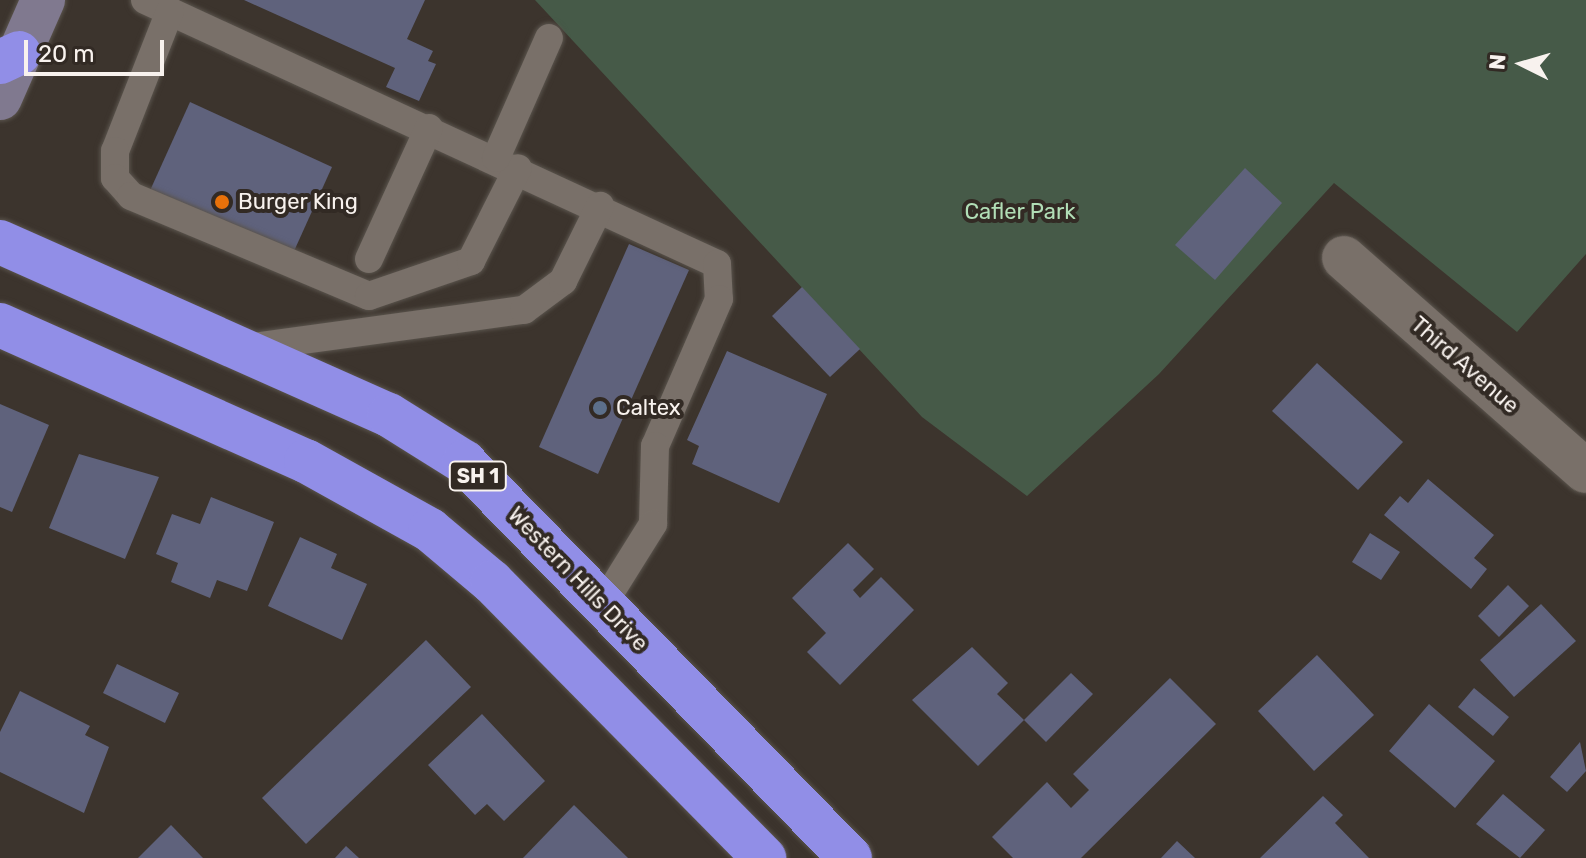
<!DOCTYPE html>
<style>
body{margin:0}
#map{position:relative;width:1586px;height:858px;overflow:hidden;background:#3c342d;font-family:Rubik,sans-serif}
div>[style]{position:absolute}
.green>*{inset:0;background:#465a48}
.building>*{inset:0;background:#5f627c}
.roads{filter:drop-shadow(0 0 2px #5a544d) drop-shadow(0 0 2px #5a544d)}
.lane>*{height:28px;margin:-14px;padding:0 14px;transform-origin:14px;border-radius:14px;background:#797069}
.street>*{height:44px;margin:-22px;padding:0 22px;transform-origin:22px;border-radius:22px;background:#797069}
.secondary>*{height:44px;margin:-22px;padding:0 22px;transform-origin:22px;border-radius:22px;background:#80798f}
.highway>*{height:44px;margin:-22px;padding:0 22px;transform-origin:22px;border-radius:22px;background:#918ee7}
.dots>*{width:22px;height:22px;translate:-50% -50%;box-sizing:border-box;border:4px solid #322a24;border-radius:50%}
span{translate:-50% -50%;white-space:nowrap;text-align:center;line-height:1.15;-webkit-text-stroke:8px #322a24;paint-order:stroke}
.shield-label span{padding:2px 6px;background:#322a24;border:2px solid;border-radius:6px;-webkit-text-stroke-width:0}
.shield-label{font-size:20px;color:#f8f2ee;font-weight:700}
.poi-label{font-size:22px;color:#f8f2ee}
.left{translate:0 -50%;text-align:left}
.park-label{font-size:22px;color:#b1deb6}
.street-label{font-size:22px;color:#f8f2ee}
.north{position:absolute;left:1482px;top:24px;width:80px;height:80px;-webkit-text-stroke:6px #322a24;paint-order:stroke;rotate:275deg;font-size:22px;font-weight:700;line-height:32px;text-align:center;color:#f8f2ee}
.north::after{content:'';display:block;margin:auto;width:28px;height:36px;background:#f8f2ee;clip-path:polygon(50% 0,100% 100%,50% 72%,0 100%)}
.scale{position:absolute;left:24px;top:40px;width:140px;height:36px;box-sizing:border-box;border:4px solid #f8f2ee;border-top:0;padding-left:10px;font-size:24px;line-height:28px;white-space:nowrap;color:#f8f2ee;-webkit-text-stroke:6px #322a24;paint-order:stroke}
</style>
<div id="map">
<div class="green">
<div style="clip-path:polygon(535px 0,1586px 0,1586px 254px,1517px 332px,1334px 183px,1159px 374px,1027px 496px,922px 417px)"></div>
</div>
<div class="building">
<div style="clip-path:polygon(244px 0,425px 0,407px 39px,433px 51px,428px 61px,436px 64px,419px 101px,386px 87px,395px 68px)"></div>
<div style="clip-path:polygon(190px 102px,332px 167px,290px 260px,148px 195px)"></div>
<div style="clip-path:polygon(1245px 168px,1282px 203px,1215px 280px,1175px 245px)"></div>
<div style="clip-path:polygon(629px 244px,689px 270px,598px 474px,539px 447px)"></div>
<div style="clip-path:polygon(802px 287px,860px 349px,830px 377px,772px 316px)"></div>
<div style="clip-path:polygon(727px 351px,827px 394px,779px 503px,692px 464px,699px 446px,687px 440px)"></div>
<div style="clip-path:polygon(1317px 363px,1403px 442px,1358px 490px,1272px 411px)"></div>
<div style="clip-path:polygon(0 404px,49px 425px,12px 512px,0 507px)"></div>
<div style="clip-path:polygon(79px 454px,159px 477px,125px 559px,49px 528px)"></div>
<div style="clip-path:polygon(1428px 479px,1494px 535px,1474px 558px,1487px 569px,1471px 589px,1384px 515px,1400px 496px,1408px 503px)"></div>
<div style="clip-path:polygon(211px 497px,274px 522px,247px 591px,217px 580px,210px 598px,171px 582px,178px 563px,156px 554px,172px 514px,200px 524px)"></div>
<div style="clip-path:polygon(1370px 533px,1400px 552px,1381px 580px,1352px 562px)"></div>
<div style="clip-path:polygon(300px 537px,337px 554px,331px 568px,367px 584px,342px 640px,268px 606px)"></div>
<div style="clip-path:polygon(848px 543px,874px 569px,853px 590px,860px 598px,881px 577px,914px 610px,840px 685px,807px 652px,826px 633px,792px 598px)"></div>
<div style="clip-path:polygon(1508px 585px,1529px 606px,1499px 637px,1478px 616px)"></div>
<div style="clip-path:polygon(1541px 604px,1576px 641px,1514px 697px,1480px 660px)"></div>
<div style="clip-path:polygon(426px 640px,471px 687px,306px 844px,262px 798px)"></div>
<div style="clip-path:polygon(972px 647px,1008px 683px,997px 694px,1024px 720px,978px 766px,912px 700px)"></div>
<div style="clip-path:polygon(1317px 655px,1374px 715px,1314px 771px,1258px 711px)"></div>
<div style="clip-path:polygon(117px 664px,179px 693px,165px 723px,103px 693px)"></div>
<div style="clip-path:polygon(1071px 673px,1093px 694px,1046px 742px,1024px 720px)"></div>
<div style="clip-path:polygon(1170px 678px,1216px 724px,1081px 858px,1013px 858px,992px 837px,1047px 782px,1071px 808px,1089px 790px,1073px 774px)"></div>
<div style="clip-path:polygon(1474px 688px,1509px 717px,1493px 736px,1458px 707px)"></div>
<div style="clip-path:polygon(20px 691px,90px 726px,85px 735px,109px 747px,84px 813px,0 772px,0 732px)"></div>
<div style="clip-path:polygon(1429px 704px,1495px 761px,1455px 808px,1389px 751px)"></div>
<div style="clip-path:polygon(482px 714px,545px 781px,504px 821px,487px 804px,475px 815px,428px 765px)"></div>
<div style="clip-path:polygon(1580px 742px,1586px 771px,1567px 792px,1550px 777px)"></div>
<div style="clip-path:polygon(1503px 794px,1545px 830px,1520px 858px,1476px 824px)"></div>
<div style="clip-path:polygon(1323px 796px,1343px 815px,1335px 823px,1369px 858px,1260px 858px)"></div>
<div style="clip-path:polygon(574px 805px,628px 858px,523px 858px)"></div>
<div style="clip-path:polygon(171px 825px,203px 858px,138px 858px)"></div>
<div style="clip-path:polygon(1177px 841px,1195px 858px,1161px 858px)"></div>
<div style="clip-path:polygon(346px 846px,359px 858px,335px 858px)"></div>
</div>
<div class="roads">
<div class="lane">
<div style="left:145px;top:0;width:630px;rotate:24.78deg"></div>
<div style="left:717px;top:264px;width:35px;rotate:87deg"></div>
<div style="left:719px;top:299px;width:160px;rotate:113.5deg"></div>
<div style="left:655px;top:446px;width:78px;rotate:91.5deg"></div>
<div style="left:653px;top:524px;width:94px;rotate:122deg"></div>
<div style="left:170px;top:11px;width:150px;rotate:111.4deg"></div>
<div style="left:115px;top:151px;width:27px;rotate:90deg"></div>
<div style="left:115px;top:178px;width:24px;rotate:48deg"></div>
<div style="left:131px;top:196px;width:258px;rotate:22.8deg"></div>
<div style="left:369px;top:296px;width:108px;rotate:-18.9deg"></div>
<div style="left:471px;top:261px;width:104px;rotate:-63.2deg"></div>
<div style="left:496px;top:158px;width:131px;rotate:-66.2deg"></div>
<div style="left:369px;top:259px;width:144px;rotate:-65.4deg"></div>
<div style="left:245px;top:348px;width:282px;rotate:-7.8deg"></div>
<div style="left:524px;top:310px;width:49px;rotate:-36.6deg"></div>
<div style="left:563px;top:281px;width:84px;rotate:-63.7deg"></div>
</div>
<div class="street">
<div style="left:1344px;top:258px;width:322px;rotate:41.4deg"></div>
</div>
<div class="secondary">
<div style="left:0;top:98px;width:107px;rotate:-66.3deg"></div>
</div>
<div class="highway">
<div style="left:0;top:62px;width:21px;rotate:-25deg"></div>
<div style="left:0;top:242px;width:426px;rotate:24deg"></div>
<div style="left:389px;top:415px;width:89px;rotate:32.1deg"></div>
<div style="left:464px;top:462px;width:553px;rotate:45.73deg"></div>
<div style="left:0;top:325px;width:335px;rotate:24deg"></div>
<div style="left:306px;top:461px;width:142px;rotate:29.1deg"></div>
<div style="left:430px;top:530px;width:81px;rotate:40deg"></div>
<div style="left:492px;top:582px;width:388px;rotate:45.4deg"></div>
</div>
</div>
<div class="dots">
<div style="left:222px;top:202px;background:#e8710a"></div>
<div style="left:600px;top:408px;background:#5c6f8a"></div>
</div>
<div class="shield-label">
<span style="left:478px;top:476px">SH 1</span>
</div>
<div class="poi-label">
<span class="left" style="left:238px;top:202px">Burger King</span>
<span class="left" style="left:616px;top:408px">Caltex</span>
</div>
<div class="park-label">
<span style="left:1020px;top:212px">Cafler Park</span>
</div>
<div class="street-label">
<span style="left:1465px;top:365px;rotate:41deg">Third Avenue</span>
<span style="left:578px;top:579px;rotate:46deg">Western Hills Drive</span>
</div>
<div class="north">N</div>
<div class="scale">20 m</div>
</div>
